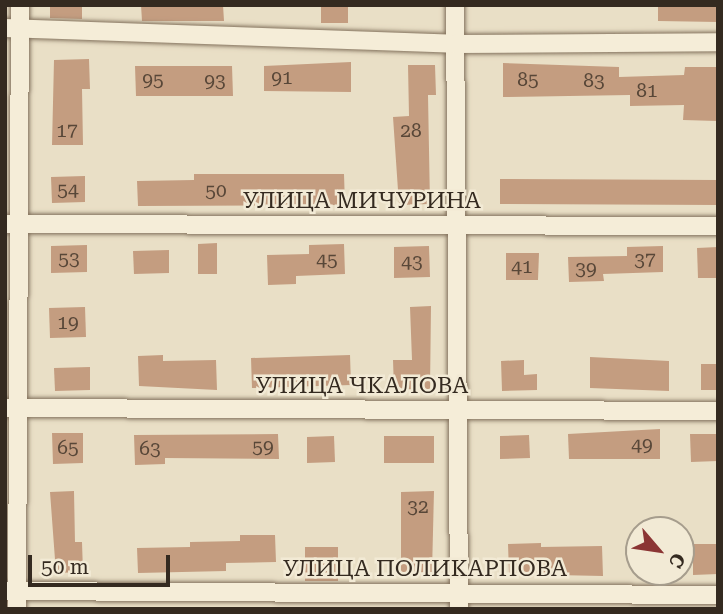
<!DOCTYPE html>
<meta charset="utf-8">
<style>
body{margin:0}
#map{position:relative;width:723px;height:614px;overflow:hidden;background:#e9dfc6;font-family:"Roboto Serif",serif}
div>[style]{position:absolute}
.building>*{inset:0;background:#c49d80}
.roads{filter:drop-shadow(0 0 2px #83725d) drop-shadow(0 0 2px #83725d)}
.minor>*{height:18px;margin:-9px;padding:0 9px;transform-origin:9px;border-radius:9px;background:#f5edd8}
span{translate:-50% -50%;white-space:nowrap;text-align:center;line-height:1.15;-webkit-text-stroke:5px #f2ead5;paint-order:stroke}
.number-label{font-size:19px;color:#584738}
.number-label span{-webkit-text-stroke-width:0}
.street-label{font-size:23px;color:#342a20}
.frame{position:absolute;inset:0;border:7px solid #342a20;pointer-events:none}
.north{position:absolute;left:625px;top:516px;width:70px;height:70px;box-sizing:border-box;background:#f2ead5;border:2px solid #a69d8d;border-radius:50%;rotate:119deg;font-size:19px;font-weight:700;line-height:28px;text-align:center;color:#342a20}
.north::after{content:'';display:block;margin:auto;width:24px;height:32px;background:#8b3534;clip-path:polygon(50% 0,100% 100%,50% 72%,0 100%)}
.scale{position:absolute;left:28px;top:555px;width:142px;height:32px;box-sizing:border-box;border:4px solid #342a20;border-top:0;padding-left:9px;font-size:21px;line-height:24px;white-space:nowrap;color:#342a20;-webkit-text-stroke:5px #f2ead5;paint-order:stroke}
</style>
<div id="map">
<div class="building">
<div style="clip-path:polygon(50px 5px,82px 5px,82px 19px,50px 18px)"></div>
<div style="clip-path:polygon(141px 5px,223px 5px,224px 21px,142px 21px)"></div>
<div style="clip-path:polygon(321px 5px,348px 5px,348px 23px,321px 23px)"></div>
<div style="clip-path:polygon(658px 5px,718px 5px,718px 22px,658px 21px)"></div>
<div style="clip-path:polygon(89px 59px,90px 89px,82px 89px,83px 145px,52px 145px,54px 60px)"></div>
<div style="clip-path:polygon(351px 62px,351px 92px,264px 91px,264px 66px)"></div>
<div style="clip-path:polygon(503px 63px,619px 67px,619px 77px,684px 75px,685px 67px,718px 67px,717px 121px,683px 120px,684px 105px,630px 106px,630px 95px,503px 97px)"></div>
<div style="clip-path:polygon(408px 65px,435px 65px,436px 95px,428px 95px,430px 204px,399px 205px,393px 117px,409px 116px)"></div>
<div style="clip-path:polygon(135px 66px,232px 66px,233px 96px,136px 96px)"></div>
<div style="clip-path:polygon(194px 174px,344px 174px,345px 205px,138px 206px,137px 181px,194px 180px)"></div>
<div style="clip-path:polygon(85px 176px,85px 202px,52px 203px,51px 177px)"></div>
<div style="clip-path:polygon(500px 179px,718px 180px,718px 205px,500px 204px)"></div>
<div style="clip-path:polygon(217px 243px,217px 274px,198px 274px,198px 244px)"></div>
<div style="clip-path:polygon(344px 244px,345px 274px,296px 276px,296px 284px,268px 285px,267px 255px,309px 254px,309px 245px)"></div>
<div style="clip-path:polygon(87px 245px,87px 272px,51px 273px,51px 246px)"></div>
<div style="clip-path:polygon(429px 246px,430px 277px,394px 278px,394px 247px)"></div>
<div style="clip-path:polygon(663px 246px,663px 272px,603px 274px,604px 281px,569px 282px,568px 257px,627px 256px,627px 247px)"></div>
<div style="clip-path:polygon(718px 247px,718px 278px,698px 278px,697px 248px)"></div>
<div style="clip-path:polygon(169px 250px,169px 273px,134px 274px,133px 251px)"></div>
<div style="clip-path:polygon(506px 253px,539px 253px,538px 280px,506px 280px)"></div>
<div style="clip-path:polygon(431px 306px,430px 389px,394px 390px,393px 360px,412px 360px,410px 307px)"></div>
<div style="clip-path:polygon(85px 307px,86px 337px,50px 338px,49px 308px)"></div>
<div style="clip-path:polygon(163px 355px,163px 361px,216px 360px,217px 390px,139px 386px,138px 356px)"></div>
<div style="clip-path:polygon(350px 355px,351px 385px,252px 388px,251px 358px)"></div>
<div style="clip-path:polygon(590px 357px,669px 361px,669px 391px,590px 388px)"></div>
<div style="clip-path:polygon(524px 360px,524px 375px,537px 374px,537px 390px,502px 391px,501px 361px)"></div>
<div style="clip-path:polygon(701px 364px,718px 364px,718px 390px,701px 390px)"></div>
<div style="clip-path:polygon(90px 367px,90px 390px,55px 391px,54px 368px)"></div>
<div style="clip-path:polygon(660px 429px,660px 459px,569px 459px,568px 434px)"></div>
<div style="clip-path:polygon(52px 433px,83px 433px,83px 463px,53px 464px)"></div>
<div style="clip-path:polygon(278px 434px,279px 459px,165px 458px,165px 464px,135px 465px,134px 435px)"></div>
<div style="clip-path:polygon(690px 434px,718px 434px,718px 461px,691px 462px)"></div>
<div style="clip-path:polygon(529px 435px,530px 458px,500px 459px,500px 436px)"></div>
<div style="clip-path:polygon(334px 436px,335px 462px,307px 463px,307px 437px)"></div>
<div style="clip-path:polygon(384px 436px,434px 436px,434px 463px,384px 463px)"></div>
<div style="clip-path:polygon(74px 491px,75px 542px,82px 542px,83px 572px,56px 573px,50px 492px)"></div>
<div style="clip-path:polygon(434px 491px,432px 572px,401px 573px,401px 492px)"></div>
<div style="clip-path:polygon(240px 535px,275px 535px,276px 562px,226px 563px,226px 571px,138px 573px,137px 548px,190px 547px,190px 542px,240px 541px)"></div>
<div style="clip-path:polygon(541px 543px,541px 547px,602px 546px,603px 576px,509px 574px,508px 544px)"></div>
<div style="clip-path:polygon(693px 544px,718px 544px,718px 574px,693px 575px)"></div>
<div style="clip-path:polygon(305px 547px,338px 547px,338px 581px,305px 581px)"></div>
</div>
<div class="roads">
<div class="minor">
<div style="left:455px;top:5px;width:604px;rotate:89.62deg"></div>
<div style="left:5px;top:28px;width:450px;rotate:2deg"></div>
<div style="left:455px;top:44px;width:263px;rotate:-0.4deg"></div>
<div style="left:5px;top:224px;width:713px;rotate:0.16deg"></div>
<div style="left:5px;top:408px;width:713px;rotate:0.24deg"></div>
<div style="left:5px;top:591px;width:713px;rotate:0.32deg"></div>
<div style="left:17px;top:609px;width:604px;rotate:-89.72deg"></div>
</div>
</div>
<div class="number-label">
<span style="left:282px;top:78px">91</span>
<span style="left:153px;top:80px">95</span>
<span style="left:528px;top:80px">85</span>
<span style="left:215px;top:81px">93</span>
<span style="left:594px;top:81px">83</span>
<span style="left:647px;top:91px">81</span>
<span style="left:67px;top:131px">17</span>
<span style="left:411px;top:131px">28</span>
<span style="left:68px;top:190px">54</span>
<span style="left:216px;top:191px">50</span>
<span style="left:69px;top:259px">53</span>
<span style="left:327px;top:260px">45</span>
<span style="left:645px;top:260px">37</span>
<span style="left:412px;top:262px">43</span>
<span style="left:522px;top:267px">41</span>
<span style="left:586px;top:269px">39</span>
<span style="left:68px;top:323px">19</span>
<span style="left:642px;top:445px">49</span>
<span style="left:263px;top:447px">59</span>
<span style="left:68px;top:448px">65</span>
<span style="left:150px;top:449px">63</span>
<span style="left:418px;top:507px">32</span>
</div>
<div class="street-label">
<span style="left:362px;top:201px">УЛИЦА МИЧУРИНА</span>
<span style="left:362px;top:386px">УЛИЦА ЧКАЛОВА</span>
<span style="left:425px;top:569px">УЛИЦА ПОЛИКАРПОВА</span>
</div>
<div class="frame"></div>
<div class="north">С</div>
<div class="scale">50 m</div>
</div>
